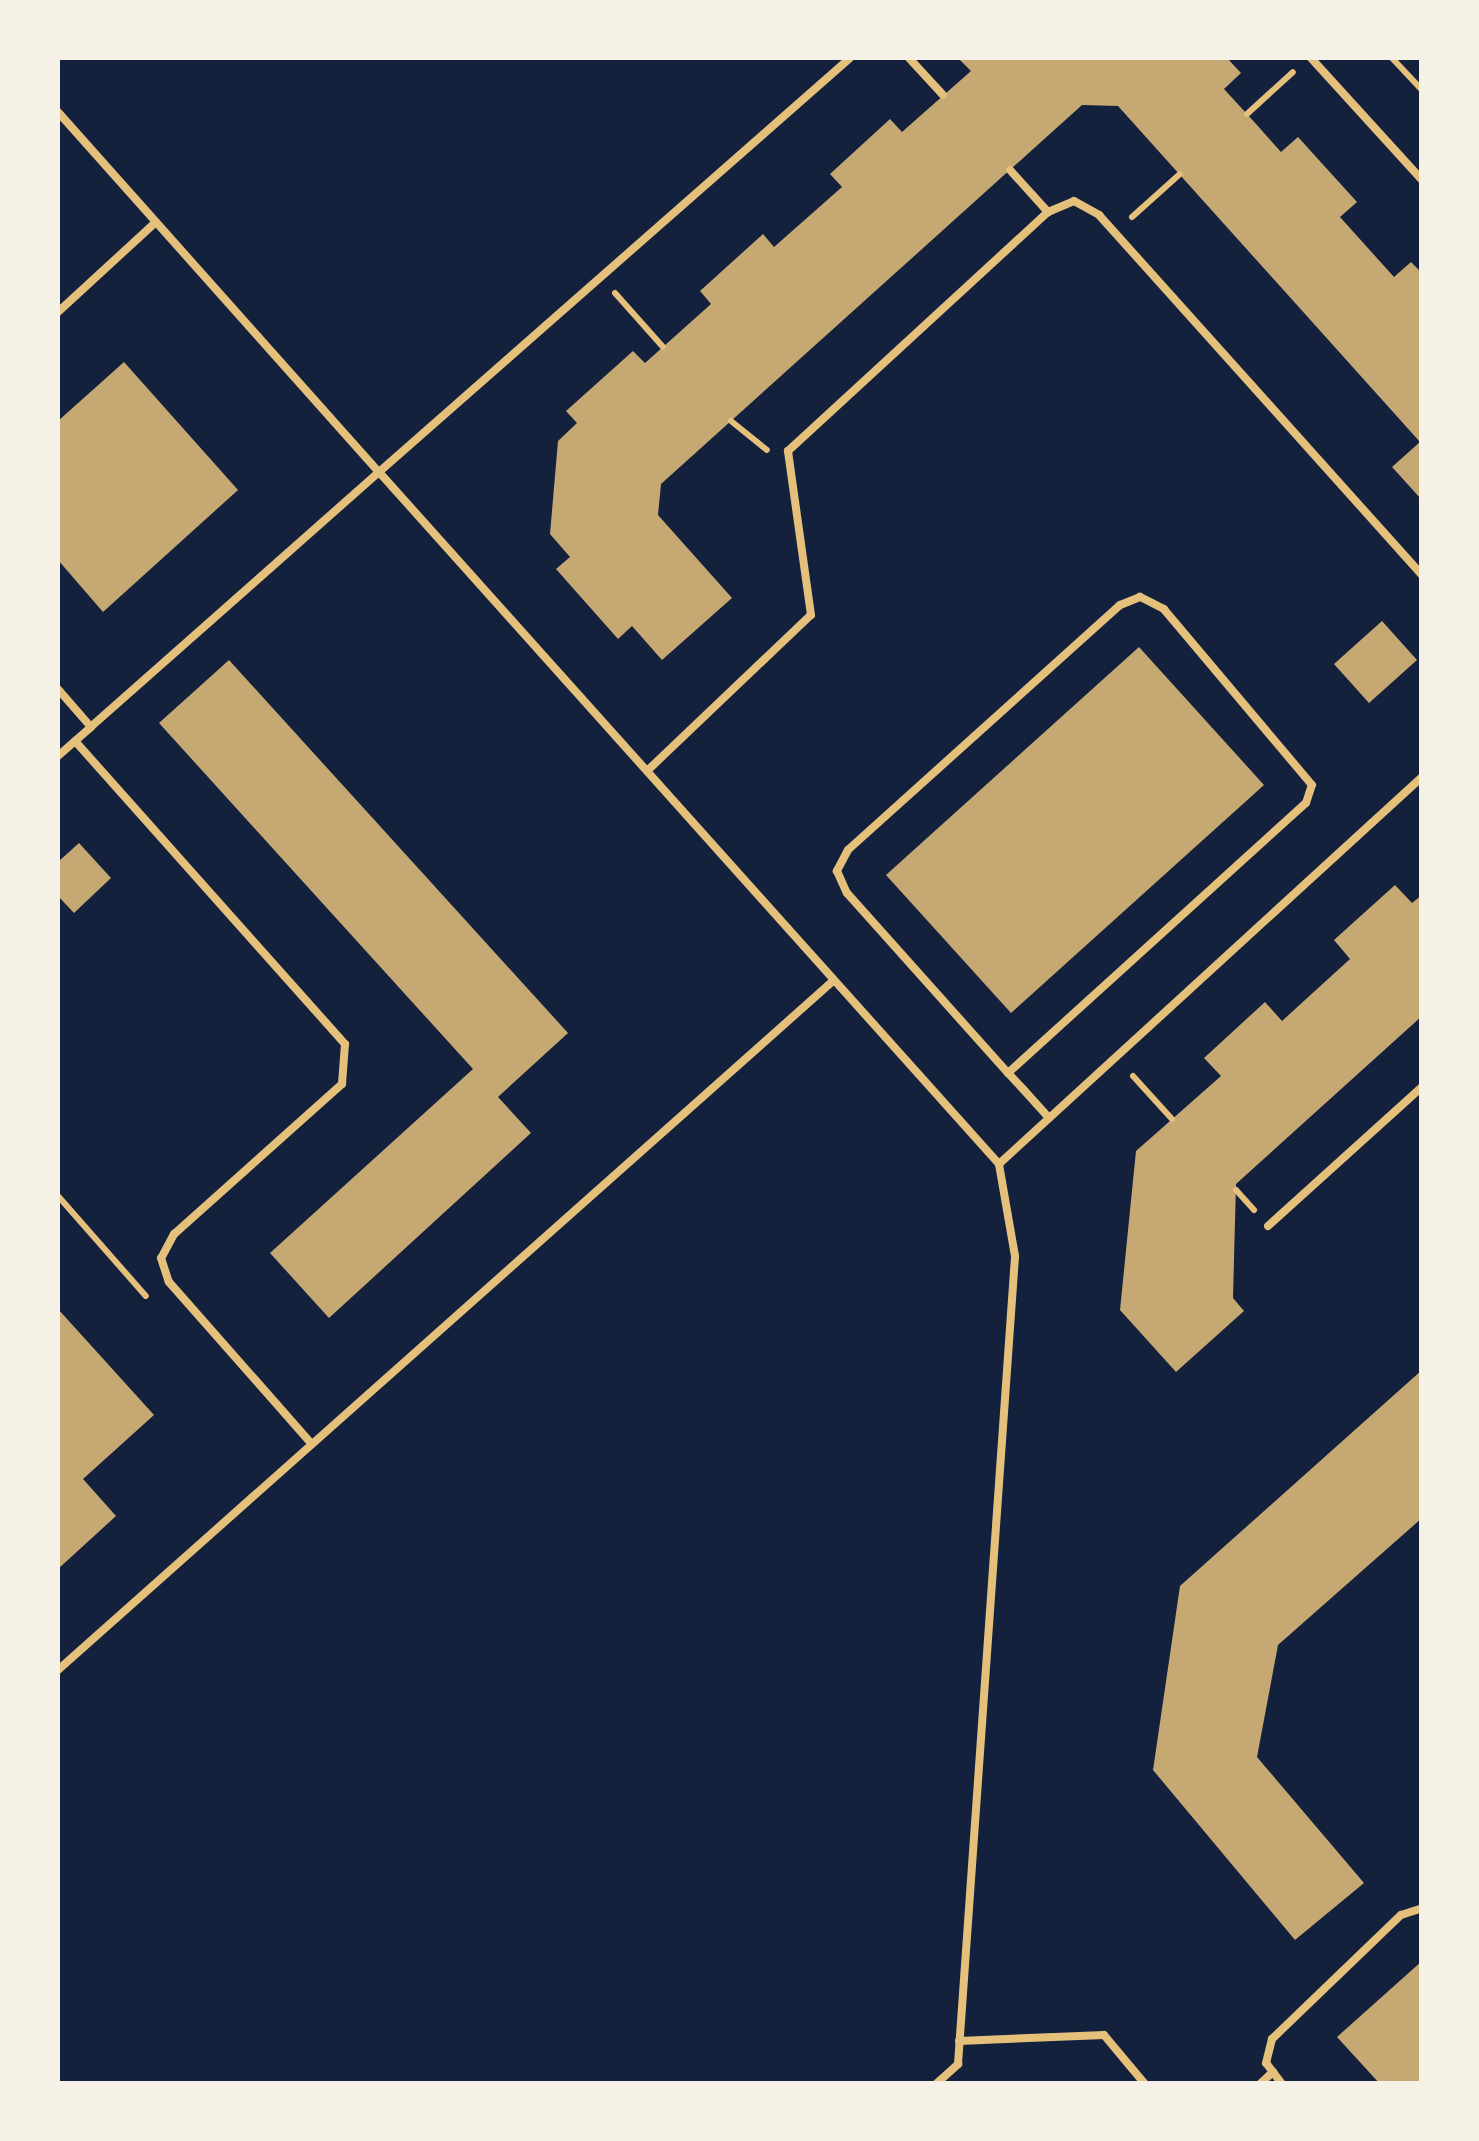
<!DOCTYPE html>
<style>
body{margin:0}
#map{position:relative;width:1479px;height:2141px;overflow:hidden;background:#14213d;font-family:Lato,sans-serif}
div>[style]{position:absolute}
.building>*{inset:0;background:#c6a872}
.path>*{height:6px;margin:-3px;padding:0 3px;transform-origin:3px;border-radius:3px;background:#e5c07b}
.service>*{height:8px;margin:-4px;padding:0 4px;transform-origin:4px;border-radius:4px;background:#e5c07b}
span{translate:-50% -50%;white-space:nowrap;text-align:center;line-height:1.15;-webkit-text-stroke:9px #f6f1e7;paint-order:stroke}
.frame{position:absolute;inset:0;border:60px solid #f6f1e7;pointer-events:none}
</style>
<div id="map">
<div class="building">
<div style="clip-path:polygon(958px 58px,1227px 58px,1241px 73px,1224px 89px,1257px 125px,1281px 152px,1298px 137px,1357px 202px,1340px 217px,1394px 277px,1411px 262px,1422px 273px,1422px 500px,1392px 467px,1420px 442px,1118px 106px,1082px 105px,661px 484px,658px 515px,732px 598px,662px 660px,632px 626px,618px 639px,556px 569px,570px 557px,550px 534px,558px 441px,577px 423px,566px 411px,633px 351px,645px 363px,711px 304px,700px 291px,763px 234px,774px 247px,842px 187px,830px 174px,890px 119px,902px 132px,971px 71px)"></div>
<div style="clip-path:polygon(124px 362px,238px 490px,103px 612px,58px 560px,58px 421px)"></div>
<div style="clip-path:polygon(1382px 621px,1417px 660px,1369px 703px,1334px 664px)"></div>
<div style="clip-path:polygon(1139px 647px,1264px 785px,1011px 1013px,886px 875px)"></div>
<div style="clip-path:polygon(229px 660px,568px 1033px,498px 1097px,531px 1133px,329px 1318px,270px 1253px,473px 1069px,159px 723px)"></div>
<div style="clip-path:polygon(79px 843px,111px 878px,74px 913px,58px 896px,58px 862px)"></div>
<div style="clip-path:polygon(1395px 885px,1412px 903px,1422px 895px,1422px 1016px,1236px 1184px,1233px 1298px,1244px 1311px,1176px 1372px,1120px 1310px,1136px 1151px,1221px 1076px,1204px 1058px,1265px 1002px,1282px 1021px,1350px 959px,1334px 940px)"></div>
<div style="clip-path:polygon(58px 1309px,154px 1415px,83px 1479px,116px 1516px,58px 1569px)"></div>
<div style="clip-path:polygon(1422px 1370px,1422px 1518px,1278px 1645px,1257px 1757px,1364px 1883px,1295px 1940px,1153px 1770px,1180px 1586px)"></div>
<div style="clip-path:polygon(1422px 1961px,1422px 2084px,1380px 2084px,1337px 2037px)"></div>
</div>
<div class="path">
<div style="left:1392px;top:58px;width:44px;rotate:46.8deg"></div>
<div style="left:1247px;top:114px;width:62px;rotate:-42.4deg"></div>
<div style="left:1132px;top:217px;width:64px;rotate:-41.9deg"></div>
<div style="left:615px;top:293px;width:72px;rotate:48.4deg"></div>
<div style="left:731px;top:421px;width:46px;rotate:38.9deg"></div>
<div style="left:1133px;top:1076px;width:58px;rotate:47.8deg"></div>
<div style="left:1236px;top:1190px;width:27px;rotate:48deg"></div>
<div style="left:58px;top:1196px;width:133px;rotate:48.7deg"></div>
</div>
<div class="service">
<div style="left:850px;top:58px;width:627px;rotate:138.69deg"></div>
<div style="left:379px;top:472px;width:929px;rotate:48.14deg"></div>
<div style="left:999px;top:1164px;width:573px;rotate:-42.46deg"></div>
<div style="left:909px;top:58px;width:50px;rotate:47.4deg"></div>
<div style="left:1311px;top:58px;width:165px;rotate:47.7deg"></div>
<div style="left:58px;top:112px;width:482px;rotate:48.3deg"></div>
<div style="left:379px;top:472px;width:385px;rotate:138.5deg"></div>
<div style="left:91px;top:727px;width:50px;rotate:-131deg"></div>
<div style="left:1010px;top:170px;width:57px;rotate:47.9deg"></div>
<div style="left:58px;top:312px;width:133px;rotate:-42.6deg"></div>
<div style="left:75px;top:741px;width:406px;rotate:48.3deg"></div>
<div style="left:345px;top:1044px;width:40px;rotate:94.3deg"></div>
<div style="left:342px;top:1084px;width:225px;rotate:138.2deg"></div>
<div style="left:174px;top:1234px;width:27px;rotate:118deg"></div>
<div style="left:161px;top:1258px;width:25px;rotate:72deg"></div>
<div style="left:169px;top:1282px;width:216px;rotate:48.6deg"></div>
<div style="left:58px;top:756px;width:44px;rotate:-41.3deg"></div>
<div style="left:647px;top:771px;width:226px;rotate:-43.6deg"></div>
<div style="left:811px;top:615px;width:166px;rotate:-98deg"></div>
<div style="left:788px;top:451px;width:353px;rotate:-42.6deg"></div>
<div style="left:1048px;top:212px;width:28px;rotate:-23deg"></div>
<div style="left:1074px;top:201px;width:29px;rotate:29deg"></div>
<div style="left:1099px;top:215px;width:484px;rotate:48.1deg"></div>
<div style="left:1008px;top:1073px;width:402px;rotate:-42.2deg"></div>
<div style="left:1306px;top:803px;width:19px;rotate:-72deg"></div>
<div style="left:1312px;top:785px;width:230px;rotate:-130.1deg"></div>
<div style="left:1164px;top:609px;width:27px;rotate:-153deg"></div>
<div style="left:1140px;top:597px;width:22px;rotate:158deg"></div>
<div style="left:1120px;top:605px;width:366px;rotate:138deg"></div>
<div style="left:848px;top:850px;width:24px;rotate:118deg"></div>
<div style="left:837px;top:871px;width:24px;rotate:66deg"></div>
<div style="left:847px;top:893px;width:241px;rotate:48.2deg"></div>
<div style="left:1008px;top:1073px;width:22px;rotate:47deg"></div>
<div style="left:1023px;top:1089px;width:39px;rotate:48deg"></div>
<div style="left:1268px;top:1226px;width:207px;rotate:-42.1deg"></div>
<div style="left:58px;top:1670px;width:1038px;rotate:-41.64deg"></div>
<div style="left:959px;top:2041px;width:145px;rotate:-2.4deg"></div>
<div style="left:1104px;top:2035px;width:64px;rotate:50.1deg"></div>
<div style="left:936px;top:2084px;width:30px;rotate:-42deg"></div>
<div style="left:958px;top:2064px;width:810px;rotate:-85.96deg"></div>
<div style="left:1015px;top:1256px;width:93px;rotate:-99.9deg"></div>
<div style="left:1260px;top:2084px;width:18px;rotate:-43deg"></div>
<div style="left:1282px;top:2084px;width:26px;rotate:-127deg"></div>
<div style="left:1266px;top:2063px;width:25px;rotate:-76deg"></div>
<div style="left:1272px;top:2039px;width:179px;rotate:-43.9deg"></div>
<div style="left:1401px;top:1915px;width:22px;rotate:-18deg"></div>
</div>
<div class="frame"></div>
</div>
